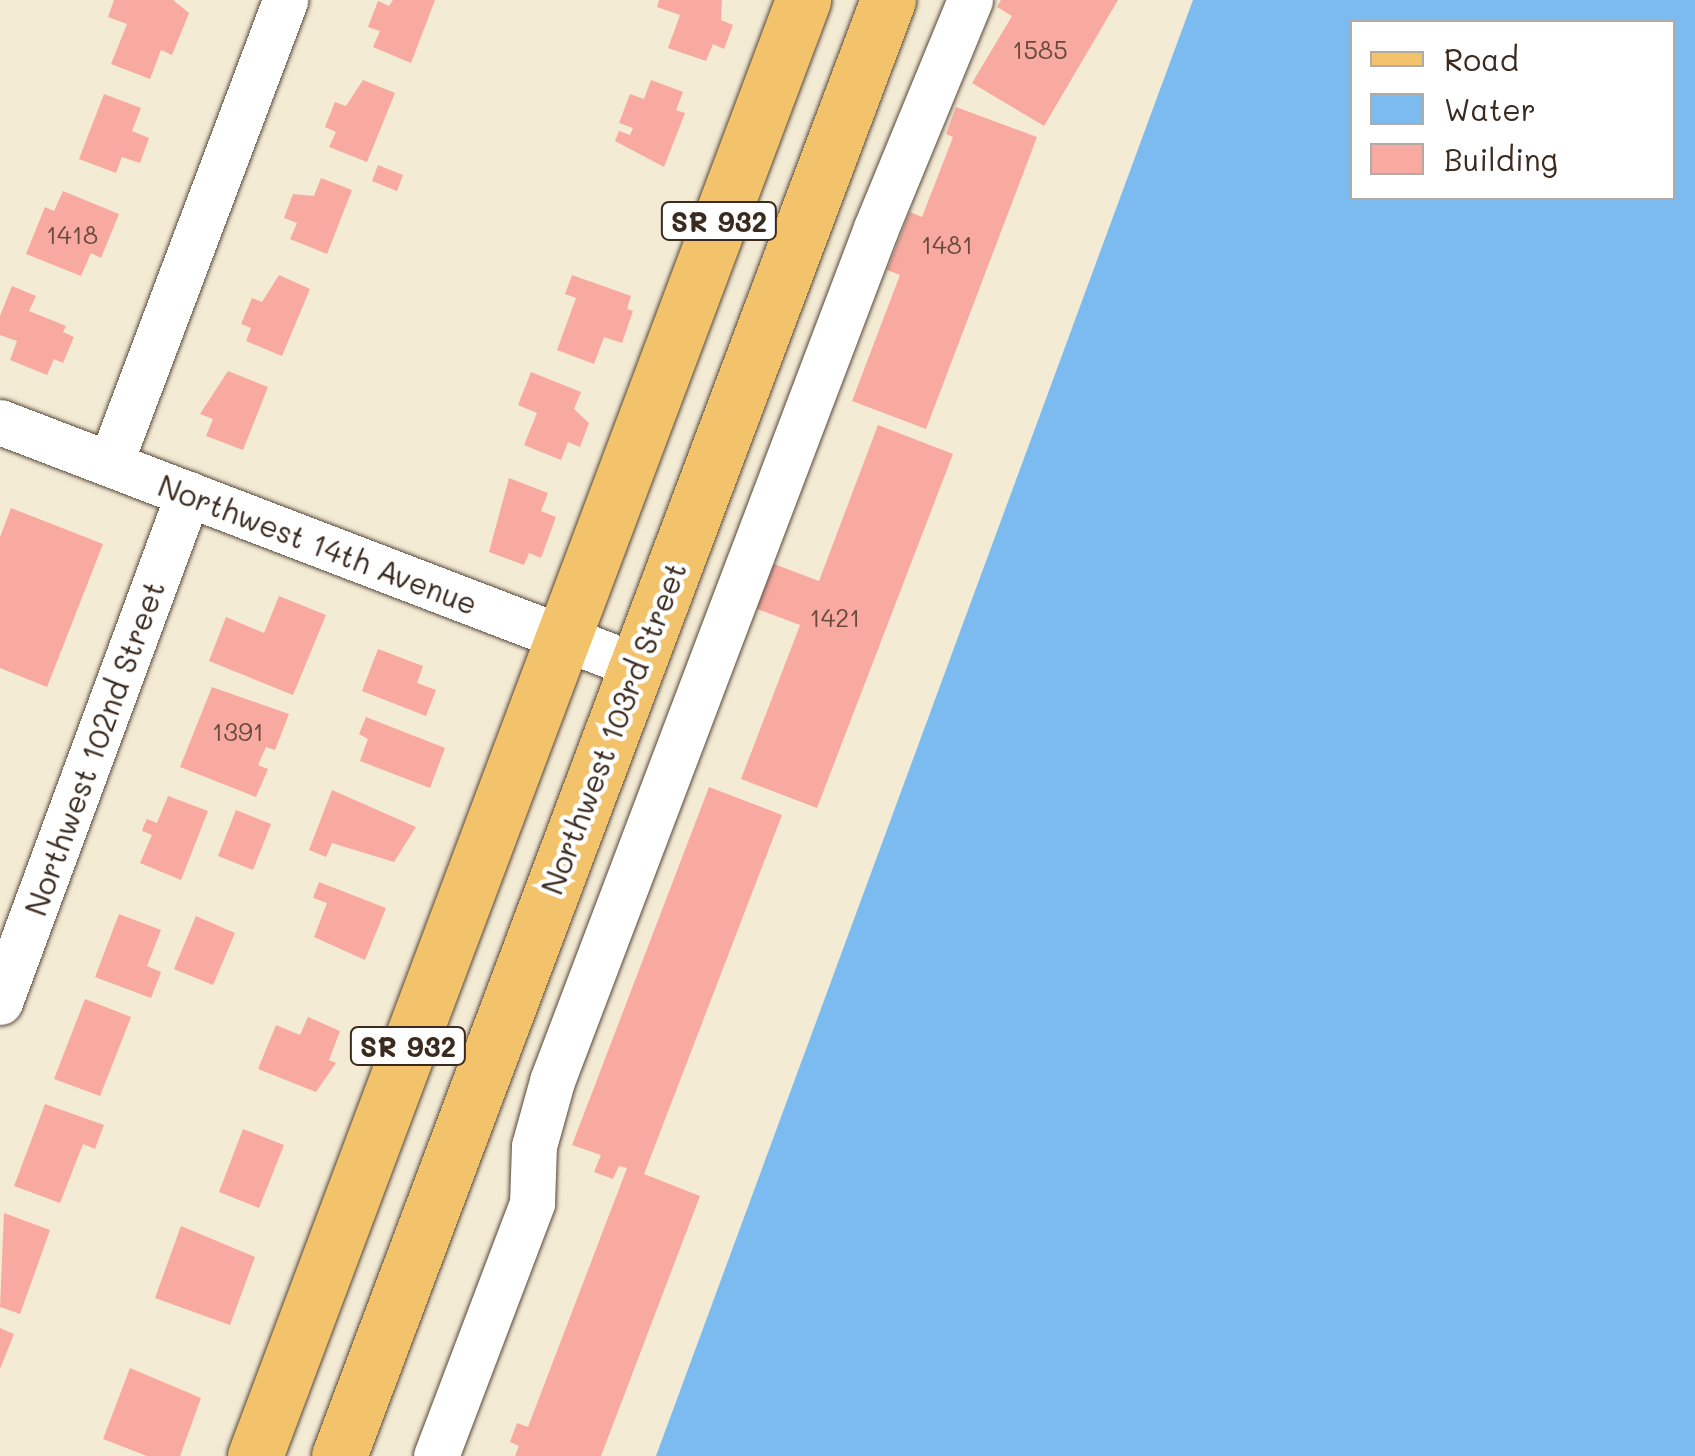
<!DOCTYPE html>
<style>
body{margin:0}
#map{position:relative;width:1695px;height:1456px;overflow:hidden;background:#f4ebd5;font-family:Mali,sans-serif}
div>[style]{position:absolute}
.water>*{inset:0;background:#7cbbf0}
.building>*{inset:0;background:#f8aaa1}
.roads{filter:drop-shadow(0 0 2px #574739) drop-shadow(0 0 2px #574739)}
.minor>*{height:45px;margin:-22.5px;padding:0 22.5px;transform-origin:22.5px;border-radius:22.5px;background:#fff}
.major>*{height:55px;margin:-27.5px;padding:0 27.5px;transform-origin:27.5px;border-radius:27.5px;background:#f2c36a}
span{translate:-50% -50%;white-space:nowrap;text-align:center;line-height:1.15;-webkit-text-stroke:9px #fff;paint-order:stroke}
.number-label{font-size:25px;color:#6a4a3f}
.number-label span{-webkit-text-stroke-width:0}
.shield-label span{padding:2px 8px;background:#fff;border:2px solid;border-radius:8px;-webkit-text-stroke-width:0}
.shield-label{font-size:28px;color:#3b2a1e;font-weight:700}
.street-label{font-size:30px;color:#3b2a1e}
.legend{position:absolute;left:1350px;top:20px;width:325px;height:180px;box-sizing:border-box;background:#fff;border:2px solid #b1aaa5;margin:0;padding:12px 18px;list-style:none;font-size:30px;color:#3b2a1e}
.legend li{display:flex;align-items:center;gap:20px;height:50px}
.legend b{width:50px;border:2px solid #b1aaa5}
</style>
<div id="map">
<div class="water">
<div style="clip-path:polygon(evenodd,1193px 0,1695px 0,1695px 1456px,656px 1456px,1193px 0,1352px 22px,1672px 22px,1672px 198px,1352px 198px,1352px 22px)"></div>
</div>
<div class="building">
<div style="clip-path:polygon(114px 0,173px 0,189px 13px,172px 55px,161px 50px,150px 79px,111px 64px,127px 24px,108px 17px)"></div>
<div style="clip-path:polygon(393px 0,435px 0,411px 63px,373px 47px,380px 31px,368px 27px,378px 1px,389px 6px)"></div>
<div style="clip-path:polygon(659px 0,722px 0,721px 20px,733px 25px,724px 49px,713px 44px,706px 61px,668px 48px,680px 15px,657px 7px)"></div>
<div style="clip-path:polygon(1001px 0,1118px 0,1044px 126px,972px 83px,1012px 16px,997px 7px)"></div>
<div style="clip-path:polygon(363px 80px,395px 93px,367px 162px,329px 147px,336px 132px,325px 127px,335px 102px,346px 106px)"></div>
<div style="clip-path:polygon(651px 80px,683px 92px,676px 110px,685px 113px,664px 167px,615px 141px,619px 131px,630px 135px,633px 128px,619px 123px,630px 94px,644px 99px)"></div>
<div style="clip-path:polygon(104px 94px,141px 108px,132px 131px,149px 138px,140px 163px,122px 157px,116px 173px,79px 159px)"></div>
<div style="clip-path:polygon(956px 107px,1037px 137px,926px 429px,852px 401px,900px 275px,887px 270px,910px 212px,922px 217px,953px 137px,946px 134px)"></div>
<div style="clip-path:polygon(378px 165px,403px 175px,397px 191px,372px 181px)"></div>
<div style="clip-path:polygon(321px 178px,352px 190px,327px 254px,290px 239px,297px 223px,284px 218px,293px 194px,314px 196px)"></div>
<div style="clip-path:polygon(63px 191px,119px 214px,101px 258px,91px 253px,81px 276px,26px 254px,45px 207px,54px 211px)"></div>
<div style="clip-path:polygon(279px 275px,310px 289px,282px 356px,246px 341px,251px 328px,241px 324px,252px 298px,262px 302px)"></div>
<div style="clip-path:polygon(572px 275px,631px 296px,627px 309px,633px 311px,622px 343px,604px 337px,594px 364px,557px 350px,576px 298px,565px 294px)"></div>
<div style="clip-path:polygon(12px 286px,36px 296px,29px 311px,66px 326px,63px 332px,74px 337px,63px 363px,54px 359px,47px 375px,10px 360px,17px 341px,0 335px,0 316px)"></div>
<div style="clip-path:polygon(228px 371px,268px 387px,243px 450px,206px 436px,213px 419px,200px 414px)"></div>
<div style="clip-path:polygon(531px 372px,581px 392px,574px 409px,589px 423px,580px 447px,568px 442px,561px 460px,524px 445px,537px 413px,518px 405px)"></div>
<div style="clip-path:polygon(878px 425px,953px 454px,817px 808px,741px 779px,800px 625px,757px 609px,774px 564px,819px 581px)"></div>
<div style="clip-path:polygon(509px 478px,548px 493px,541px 511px,556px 517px,541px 558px,529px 553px,524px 565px,489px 552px)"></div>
<div style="clip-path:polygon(11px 508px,103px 544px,47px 687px,0 668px,0 537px)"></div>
<div style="clip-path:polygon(279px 596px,326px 615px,293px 695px,209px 661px,226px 617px,264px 633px)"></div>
<div style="clip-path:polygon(378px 649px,423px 666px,417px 683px,436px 690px,426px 716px,362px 691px)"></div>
<div style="clip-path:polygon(212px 687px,289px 714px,275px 750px,266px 747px,258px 765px,268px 769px,256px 797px,180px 767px)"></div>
<div style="clip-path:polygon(366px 717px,445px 748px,430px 788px,360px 761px,368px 739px,359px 734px)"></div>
<div style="clip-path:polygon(709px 787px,782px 815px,644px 1174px,700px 1196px,601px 1456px,515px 1456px,519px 1446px,510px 1442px,517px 1423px,528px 1427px,627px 1168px,619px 1166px,613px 1179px,594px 1172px,601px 1155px,572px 1145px)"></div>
<div style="clip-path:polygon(332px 790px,416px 827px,394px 862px,332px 843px,326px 857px,309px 850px)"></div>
<div style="clip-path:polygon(168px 796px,208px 811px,181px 880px,140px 863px,152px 835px,142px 831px,144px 825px,147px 819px,157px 823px)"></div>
<div style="clip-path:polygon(236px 810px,271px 824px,253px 870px,218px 856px)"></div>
<div style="clip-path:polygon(319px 882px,386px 908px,365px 960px,314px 937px,327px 903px,313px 898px)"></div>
<div style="clip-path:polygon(119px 914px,161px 930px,147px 966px,161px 972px,151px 998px,95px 977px)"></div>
<div style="clip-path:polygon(196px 916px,235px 933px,213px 985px,174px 969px)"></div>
<div style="clip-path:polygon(85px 999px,131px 1017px,100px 1096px,54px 1079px)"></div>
<div style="clip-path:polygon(308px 1017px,340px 1031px,329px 1060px,336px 1063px,316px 1092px,258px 1069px,276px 1025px,300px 1035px)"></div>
<div style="clip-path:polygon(45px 1104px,104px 1125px,95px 1149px,83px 1144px,60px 1203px,14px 1186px)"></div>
<div style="clip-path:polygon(243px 1129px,284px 1145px,259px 1208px,219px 1192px)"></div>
<div style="clip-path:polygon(4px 1213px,50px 1230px,20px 1314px,0 1307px)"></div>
<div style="clip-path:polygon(181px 1226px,255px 1257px,230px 1325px,155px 1298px)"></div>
<div style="clip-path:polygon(0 1328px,14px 1334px,0 1369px)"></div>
<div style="clip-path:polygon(130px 1368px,201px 1398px,180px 1456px,147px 1456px,103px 1439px)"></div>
</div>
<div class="roads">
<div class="minor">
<div style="left:0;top:422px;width:682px;rotate:20.96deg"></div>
<div style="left:110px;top:464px;width:496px;rotate:-69.3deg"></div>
<div style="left:0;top:1002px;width:542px;rotate:-69.69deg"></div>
<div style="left:436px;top:1456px;width:271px;rotate:-69.2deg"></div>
<div style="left:532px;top:1203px;width:57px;rotate:-88deg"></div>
<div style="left:534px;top:1146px;width:67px;rotate:-74.5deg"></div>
<div style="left:552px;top:1081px;width:912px;rotate:-69.2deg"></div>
<div style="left:876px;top:228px;width:247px;rotate:-67.6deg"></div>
</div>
<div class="major">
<div style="left:255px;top:1456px;width:1556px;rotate:-69.37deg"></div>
<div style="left:339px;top:1456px;width:1556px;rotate:-69.34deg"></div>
</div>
</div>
<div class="number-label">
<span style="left:1040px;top:49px">1585</span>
<span style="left:72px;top:234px">1418</span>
<span style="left:947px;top:244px">1481</span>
<span style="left:835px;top:617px">1421</span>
<span style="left:238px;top:731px">1391</span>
</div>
<div class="shield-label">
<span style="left:719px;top:221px">SR 932</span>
<span style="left:408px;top:1046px">SR 932</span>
</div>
<div class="street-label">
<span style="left:318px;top:544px;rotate:21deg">Northwest 14th Avenue</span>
<span style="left:613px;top:728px;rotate:-69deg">Northwest 103rd Street</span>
<span style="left:94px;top:748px;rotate:-70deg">Northwest 102nd Street</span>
</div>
<ul class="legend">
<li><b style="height:12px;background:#f2c36a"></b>Road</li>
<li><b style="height:28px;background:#7cbbf0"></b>Water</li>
<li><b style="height:28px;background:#f8aaa1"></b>Building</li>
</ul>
</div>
